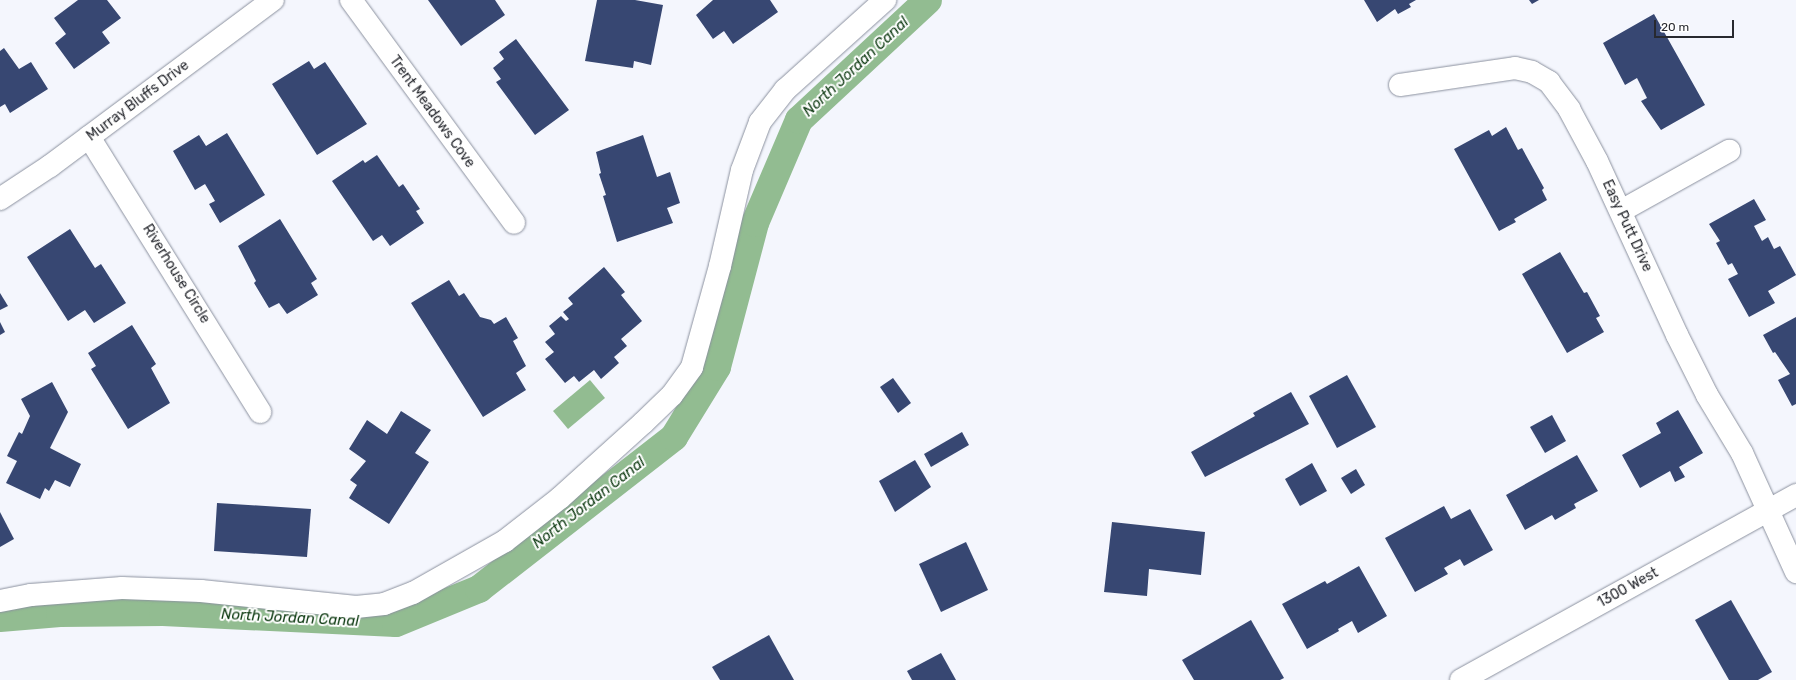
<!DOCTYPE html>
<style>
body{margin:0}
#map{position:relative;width:1796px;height:680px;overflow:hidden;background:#f4f6fd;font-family:Rubik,sans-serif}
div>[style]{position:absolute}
.water>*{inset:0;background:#92bc91}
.canal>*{height:28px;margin:-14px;padding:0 14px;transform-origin:14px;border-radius:14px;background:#92bc91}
.building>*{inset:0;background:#374772}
.roads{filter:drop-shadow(0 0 1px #8b919f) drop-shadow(0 0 1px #8b919f)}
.minor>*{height:22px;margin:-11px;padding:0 11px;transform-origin:11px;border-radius:11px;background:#fff}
span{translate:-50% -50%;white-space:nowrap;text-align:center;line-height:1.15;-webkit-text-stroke:4px #fff;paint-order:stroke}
.street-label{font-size:14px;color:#27292f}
.water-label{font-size:15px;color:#0d3a11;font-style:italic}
.scale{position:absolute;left:1654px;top:20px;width:80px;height:18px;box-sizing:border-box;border:2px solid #27292f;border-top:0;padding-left:5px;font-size:12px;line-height:14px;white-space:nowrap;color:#27292f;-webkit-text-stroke:3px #fff;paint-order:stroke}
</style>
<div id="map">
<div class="water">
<div style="clip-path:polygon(590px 380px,605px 398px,568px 429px,553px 411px)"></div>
</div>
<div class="canal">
<div style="left:0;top:618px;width:60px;rotate:-4.8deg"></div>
<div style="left:60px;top:613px;width:103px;rotate:-0.6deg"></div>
<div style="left:163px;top:612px;width:233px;rotate:2.7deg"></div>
<div style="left:396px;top:623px;width:90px;rotate:-22.3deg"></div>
<div style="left:479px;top:589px;width:247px;rotate:-37.9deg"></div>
<div style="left:674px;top:437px;width:82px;rotate:-58.4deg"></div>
<div style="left:717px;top:367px;width:149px;rotate:-75.2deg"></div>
<div style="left:755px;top:223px;width:112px;rotate:-66.9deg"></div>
<div style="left:799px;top:120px;width:176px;rotate:-42.9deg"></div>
</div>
<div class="building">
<div style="clip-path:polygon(78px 0,107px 0,121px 18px,102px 32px,110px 43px,74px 69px,55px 43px,66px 34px,54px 18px)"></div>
<div style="clip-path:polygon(428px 0,495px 0,505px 15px,461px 46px)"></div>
<div style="clip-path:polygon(597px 0,635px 0,663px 5px,651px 65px,634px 61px,633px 68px,585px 61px)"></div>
<div style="clip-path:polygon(713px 0,770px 0,778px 12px,733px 44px,724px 31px,713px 39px,696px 15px)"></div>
<div style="clip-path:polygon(1364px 0,1416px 0,1409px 4px,1411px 7px,1398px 14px,1395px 9px,1377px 22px)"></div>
<div style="clip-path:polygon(1529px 0,1539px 0,1532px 4px)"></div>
<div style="clip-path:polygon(1654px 14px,1705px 105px,1661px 130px,1641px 101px,1647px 98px,1637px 78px,1625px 85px,1603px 43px)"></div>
<div style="clip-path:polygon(516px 39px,569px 110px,535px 135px,496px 82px,501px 79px,493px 68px,504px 59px,499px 52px)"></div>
<div style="clip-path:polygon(4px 48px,19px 69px,31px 62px,48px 89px,10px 113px,5px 104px,0 107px,0 51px)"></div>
<div style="clip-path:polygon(309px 61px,314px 69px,325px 62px,367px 124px,317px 155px,272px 84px)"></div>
<div style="clip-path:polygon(1506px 127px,1518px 150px,1522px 148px,1544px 188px,1542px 190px,1547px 200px,1514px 219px,1516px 222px,1499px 231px,1454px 149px,1489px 130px,1492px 136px)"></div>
<div style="clip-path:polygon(227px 133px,265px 195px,220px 223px,209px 204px,215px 201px,205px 184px,195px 190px,173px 151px,199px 135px,206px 146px)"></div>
<div style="clip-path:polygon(643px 135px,657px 177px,670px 172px,680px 203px,667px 208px,673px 223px,617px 242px,603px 196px,606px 195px,599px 174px,601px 173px,596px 152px)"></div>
<div style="clip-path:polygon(377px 155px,399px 187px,403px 184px,420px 209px,416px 211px,424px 223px,390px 246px,382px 235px,373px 241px,332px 181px,363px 160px,365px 163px)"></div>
<div style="clip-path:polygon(1754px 199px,1766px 220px,1754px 226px,1762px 241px,1768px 237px,1774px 249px,1780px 246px,1796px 275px,1768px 291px,1775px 303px,1749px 317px,1728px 279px,1738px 274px,1732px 263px,1728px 265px,1716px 243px,1720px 241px,1709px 224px)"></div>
<div style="clip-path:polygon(280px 219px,317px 279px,311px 283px,318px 295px,287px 314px,279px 303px,269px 308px,254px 283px,256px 281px,238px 246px)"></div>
<div style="clip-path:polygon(70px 229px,95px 268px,101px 264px,126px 303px,94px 323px,85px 310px,68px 321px,27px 257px)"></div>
<div style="clip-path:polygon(1560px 252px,1584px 293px,1587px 292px,1600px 316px,1596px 318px,1604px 332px,1567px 353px,1522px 274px)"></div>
<div style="clip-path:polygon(604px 267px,625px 292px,621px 295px,642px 321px,621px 339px,627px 346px,614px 357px,619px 363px,601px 379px,594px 370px,579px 382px,574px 376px,565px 383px,545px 359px,554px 352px,545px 342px,555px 334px,549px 326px,561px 316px,566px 321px,569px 319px,563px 312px,573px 304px,568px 298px)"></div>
<div style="clip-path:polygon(449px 280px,459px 296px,464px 293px,480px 317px,491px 320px,494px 324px,506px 317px,518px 338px,513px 341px,526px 366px,516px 373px,526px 390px,483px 417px,411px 303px)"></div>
<div style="clip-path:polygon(0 293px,8px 306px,0 310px)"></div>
<div style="clip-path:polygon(1796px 317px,1796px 404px,1792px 406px,1778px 380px,1790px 374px,1775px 352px,1773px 353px,1763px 335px)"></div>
<div style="clip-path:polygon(0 322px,5px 332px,0 335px)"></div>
<div style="clip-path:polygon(132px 325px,156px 364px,151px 368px,170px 403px,128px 429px,91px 369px,96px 366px,88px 353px)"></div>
<div style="clip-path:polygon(1347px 375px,1376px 427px,1337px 448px,1309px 396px)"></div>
<div style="clip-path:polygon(893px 378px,911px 403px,898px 413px,880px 387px)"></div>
<div style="clip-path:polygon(52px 382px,68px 412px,50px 448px,81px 464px,70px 487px,55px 480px,49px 491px,45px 488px,40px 499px,6px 483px,17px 461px,7px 456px,19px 432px,22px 434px,30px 416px,21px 399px)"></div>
<div style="clip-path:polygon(1291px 392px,1309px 424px,1205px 477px,1191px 452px,1255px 416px,1253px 413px)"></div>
<div style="clip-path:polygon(1678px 410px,1703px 453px,1679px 467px,1685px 477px,1675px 482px,1670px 471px,1640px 488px,1622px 455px,1661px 433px,1656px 423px)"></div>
<div style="clip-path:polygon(401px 411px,431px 430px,415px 453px,429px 462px,389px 524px,349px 498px,357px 485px,350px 480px,366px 461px,349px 449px,367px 420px,387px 434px)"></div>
<div style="clip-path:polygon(1552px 415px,1566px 441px,1545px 453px,1530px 427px)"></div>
<div style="clip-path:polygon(962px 432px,969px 445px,931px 467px,924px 454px)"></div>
<div style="clip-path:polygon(1577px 455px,1598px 491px,1574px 504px,1576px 508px,1555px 520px,1552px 515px,1525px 530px,1506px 495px)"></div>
<div style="clip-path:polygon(915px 460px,931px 487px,895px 512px,879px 481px)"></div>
<div style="clip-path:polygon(1312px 463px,1327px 491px,1300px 506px,1285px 479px)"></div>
<div style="clip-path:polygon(1356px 469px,1365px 485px,1351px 494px,1341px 478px)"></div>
<div style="clip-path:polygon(217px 503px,311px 509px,307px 557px,214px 551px)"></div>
<div style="clip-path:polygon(1444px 506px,1451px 519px,1470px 509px,1493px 550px,1464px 566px,1460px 559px,1444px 568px,1448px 574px,1415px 592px,1385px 538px)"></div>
<div style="clip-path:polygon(0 512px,14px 539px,0 547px)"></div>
<div style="clip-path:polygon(1112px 522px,1205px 532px,1201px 575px,1149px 569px,1147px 596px,1104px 592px)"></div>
<div style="clip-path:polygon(966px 542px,988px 590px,941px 612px,919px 564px)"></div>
<div style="clip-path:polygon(1359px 566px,1387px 616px,1358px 633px,1352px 621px,1338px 629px,1339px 631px,1307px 649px,1282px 604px,1325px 581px,1327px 584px)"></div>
<div style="clip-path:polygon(1731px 600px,1772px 672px,1758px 680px,1729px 680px,1695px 620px)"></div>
<div style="clip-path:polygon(1251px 620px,1284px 678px,1280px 680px,1194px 680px,1182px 660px)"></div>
<div style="clip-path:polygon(769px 635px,794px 680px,720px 680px,712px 667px)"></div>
<div style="clip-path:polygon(941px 653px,956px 680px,912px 680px,907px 671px)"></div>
</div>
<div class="roads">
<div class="minor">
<div style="left:351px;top:0;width:276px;rotate:53.8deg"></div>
<div style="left:1400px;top:85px;width:116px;rotate:-8.4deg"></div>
<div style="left:1515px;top:68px;width:17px;rotate:13deg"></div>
<div style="left:1532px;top:72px;width:20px;rotate:30deg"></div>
<div style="left:1549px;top:82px;width:34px;rotate:53deg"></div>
<div style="left:1569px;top:109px;width:59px;rotate:61.7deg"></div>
<div style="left:1597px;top:161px;width:192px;rotate:65.3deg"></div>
<div style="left:1677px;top:335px;width:67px;rotate:63.4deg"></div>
<div style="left:1707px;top:395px;width:68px;rotate:58.9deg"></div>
<div style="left:1742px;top:453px;width:131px;rotate:65.6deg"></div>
<div style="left:89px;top:137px;width:324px;rotate:58.1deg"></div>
<div style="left:0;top:199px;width:60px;rotate:-33.4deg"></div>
<div style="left:50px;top:166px;width:278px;rotate:-36.7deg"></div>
<div style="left:1621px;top:211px;width:124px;rotate:-29.1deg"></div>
<div style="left:0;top:601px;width:32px;rotate:-11deg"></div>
<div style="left:31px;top:595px;width:91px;rotate:-4.4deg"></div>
<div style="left:122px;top:588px;width:79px;rotate:2.2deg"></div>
<div style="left:201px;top:591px;width:156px;rotate:5.9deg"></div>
<div style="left:356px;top:607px;width:28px;rotate:-6deg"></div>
<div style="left:384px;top:604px;width:31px;rotate:-21deg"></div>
<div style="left:413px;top:593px;width:106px;rotate:-29.5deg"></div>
<div style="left:505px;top:541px;width:70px;rotate:-38deg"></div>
<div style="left:560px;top:498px;width:112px;rotate:-42.1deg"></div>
<div style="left:643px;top:423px;width:40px;rotate:-44deg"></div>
<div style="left:672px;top:395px;width:34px;rotate:-54deg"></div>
<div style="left:692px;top:367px;width:105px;rotate:-74.5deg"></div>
<div style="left:720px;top:266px;width:98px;rotate:-77.1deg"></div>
<div style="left:742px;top:170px;width:51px;rotate:-69.4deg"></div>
<div style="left:760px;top:122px;width:41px;rotate:-52deg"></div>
<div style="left:785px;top:90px;width:135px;rotate:-42deg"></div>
<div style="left:1461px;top:680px;width:383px;rotate:-28.9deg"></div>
</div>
</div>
<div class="street-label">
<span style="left:138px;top:101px;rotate:-37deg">Murray Bluffs Drive</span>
<span style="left:432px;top:112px;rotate:54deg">Trent Meadows Cove</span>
<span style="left:1627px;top:226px;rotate:65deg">Easy Putt Drive</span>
<span style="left:176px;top:274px;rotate:58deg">Riverhouse Circle</span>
<span style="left:1628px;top:588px;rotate:-29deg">1300 West</span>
</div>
<div class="water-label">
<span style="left:856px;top:67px;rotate:-43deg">North Jordan Canal</span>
<span style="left:589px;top:503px;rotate:-38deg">North Jordan Canal</span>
<span style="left:290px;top:618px;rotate:3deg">North Jordan Canal</span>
</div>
<div class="scale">20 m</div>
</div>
